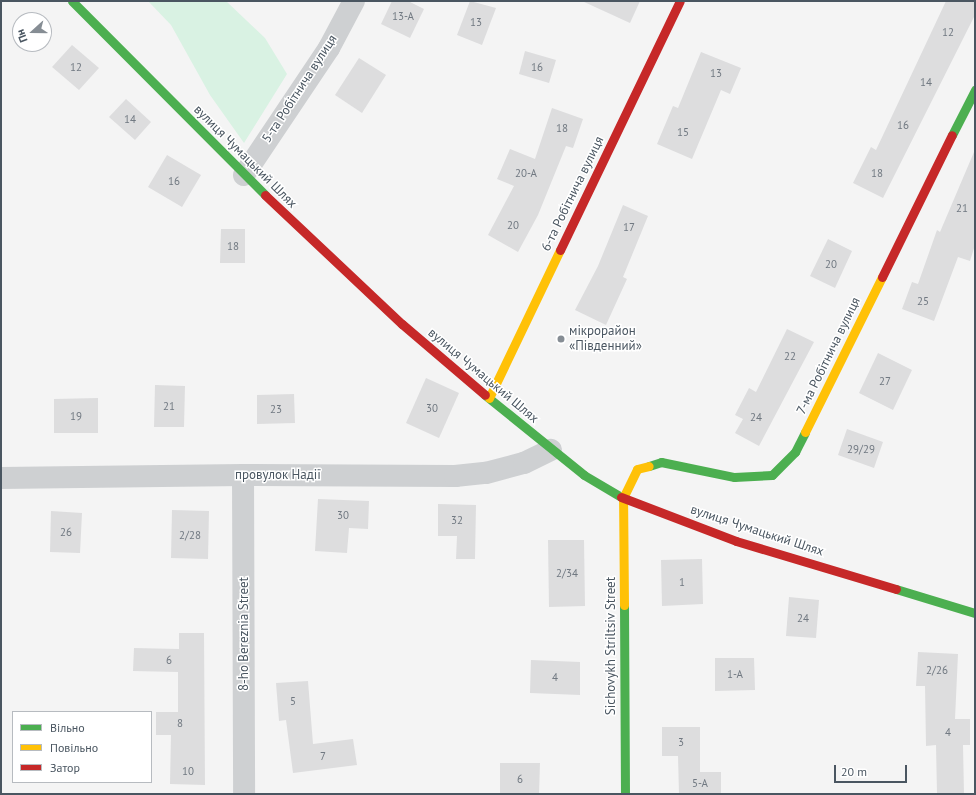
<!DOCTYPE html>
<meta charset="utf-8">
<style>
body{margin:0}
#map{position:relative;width:976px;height:795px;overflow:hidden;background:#f4f4f4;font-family:"PT Sans",sans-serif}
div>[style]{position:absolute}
.green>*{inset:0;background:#d9f2e3}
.building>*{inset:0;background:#ddddde}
.street>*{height:22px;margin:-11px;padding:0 11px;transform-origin:11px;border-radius:11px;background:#ced0d2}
.fast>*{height:9px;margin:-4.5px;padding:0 4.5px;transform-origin:4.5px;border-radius:4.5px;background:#4caf50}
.slow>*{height:9px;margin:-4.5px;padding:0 4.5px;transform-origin:4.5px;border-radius:4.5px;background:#ffc107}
.jam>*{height:9px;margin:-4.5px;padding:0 4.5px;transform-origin:4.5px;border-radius:4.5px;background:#c62828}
.dots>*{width:11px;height:11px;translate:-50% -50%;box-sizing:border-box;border:2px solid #fff;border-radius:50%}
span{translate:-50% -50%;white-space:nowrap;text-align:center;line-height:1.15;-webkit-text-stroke:3px #fff;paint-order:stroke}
.number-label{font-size:11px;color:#707881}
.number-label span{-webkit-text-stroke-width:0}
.street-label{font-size:13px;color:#4a5661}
.poi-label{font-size:13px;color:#4a5661}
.left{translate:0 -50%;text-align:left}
.frame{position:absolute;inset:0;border:2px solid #4a5661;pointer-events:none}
.legend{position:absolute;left:12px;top:711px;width:140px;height:72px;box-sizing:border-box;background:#fff;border:1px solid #b7bbc0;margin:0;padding:5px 7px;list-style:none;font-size:12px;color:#4a5661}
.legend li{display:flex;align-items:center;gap:8px;height:20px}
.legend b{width:20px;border:1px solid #b7bbc0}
.north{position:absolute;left:12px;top:12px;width:40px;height:40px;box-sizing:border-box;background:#fff;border:1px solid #b7bbc0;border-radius:50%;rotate:249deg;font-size:11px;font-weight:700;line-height:16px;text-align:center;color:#4a5661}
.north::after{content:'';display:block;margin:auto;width:14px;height:18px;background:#868d94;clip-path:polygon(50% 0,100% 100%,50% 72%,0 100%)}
.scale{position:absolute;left:834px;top:765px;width:73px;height:18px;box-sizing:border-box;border:2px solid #4a5661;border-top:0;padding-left:5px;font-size:12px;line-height:14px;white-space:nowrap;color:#4a5661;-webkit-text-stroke:3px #fff;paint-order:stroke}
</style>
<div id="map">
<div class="green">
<div style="clip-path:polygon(148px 1px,226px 1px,265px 38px,287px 74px,244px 143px,210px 95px,171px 25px)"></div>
</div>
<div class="building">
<div style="clip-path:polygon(392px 1px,408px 1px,424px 9px,410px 38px,381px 24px)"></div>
<div style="clip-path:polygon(470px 1px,496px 8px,482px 45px,457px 35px)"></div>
<div style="clip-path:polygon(582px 1px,640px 1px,630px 23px)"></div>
<div style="clip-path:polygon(946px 1px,975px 1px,975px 15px,883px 198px,853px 183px,871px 147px,876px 150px)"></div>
<div style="clip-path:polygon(72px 45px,99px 68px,79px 90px,52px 67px)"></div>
<div style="clip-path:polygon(525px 51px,556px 60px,549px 83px,519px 74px)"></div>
<div style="clip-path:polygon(701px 52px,741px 68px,730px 94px,721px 90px,692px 159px,657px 144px,673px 106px,678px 108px)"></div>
<div style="clip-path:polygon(359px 58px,386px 75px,362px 113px,335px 95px)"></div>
<div style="clip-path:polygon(126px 99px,151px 122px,135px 140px,109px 117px)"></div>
<div style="clip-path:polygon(552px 108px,583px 119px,573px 148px,566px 146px,538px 215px,518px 252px,488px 235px,514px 186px,497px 179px,510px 149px,535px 159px)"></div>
<div style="clip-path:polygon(974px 152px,975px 245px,970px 261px,958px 257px,934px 321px,902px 309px,912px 282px,918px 284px,937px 230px,940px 232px)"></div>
<div style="clip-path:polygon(167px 155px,201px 175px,182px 207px,148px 187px)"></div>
<div style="clip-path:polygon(623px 205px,648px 216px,623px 277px,627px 279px,606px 325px,575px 310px,598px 266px)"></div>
<div style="clip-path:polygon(221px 229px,245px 229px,245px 263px,220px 263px)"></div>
<div style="clip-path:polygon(828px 239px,852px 251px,835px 288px,810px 276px)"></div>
<div style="clip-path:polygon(787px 329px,814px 342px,759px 446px,735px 433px,743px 419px,735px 415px,749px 388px,756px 392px)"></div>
<div style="clip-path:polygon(878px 353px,912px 370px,893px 410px,859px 393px)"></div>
<div style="clip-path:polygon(426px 378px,459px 393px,439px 438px,406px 423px)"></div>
<div style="clip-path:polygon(155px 385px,185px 386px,184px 427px,154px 427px)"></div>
<div style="clip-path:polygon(294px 394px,295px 423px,257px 424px,257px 395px)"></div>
<div style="clip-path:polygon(98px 398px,98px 433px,54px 433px,54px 399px)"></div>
<div style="clip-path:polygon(847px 429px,883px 442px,874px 468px,838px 455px)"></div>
<div style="clip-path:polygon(318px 499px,369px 501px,368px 529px,349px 528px,347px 553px,315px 551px)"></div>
<div style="clip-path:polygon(438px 504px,476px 505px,475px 559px,456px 559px,457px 536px,438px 536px)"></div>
<div style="clip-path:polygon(172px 510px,209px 511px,208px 559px,171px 558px)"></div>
<div style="clip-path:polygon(51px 511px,82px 513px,80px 553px,50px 552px)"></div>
<div style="clip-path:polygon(548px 540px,584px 540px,585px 606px,549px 607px)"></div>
<div style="clip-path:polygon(702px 559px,703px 604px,662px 606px,661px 560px)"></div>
<div style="clip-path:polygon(789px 597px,819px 600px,816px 638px,786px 636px)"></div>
<div style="clip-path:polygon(179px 633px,204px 633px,205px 785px,170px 784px,171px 735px,156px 735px,156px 712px,178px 712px,178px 672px,133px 671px,134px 648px,179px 649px)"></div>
<div style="clip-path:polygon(918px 652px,958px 654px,955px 719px,970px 719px,970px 745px,963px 745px,964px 794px,937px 794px,936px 745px,926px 746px,925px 686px,916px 686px)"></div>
<div style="clip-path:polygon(715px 658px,754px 658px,755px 690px,715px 691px)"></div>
<div style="clip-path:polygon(531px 660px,580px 662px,580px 695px,530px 693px)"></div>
<div style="clip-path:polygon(308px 681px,313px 744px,353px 739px,357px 765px,293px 773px,286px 720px,279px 721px,276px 683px)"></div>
<div style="clip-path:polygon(662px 727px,700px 727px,700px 772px,721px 772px,721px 794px,679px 794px,678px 756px,662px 756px)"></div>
<div style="clip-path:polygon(500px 763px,540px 763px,539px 794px,500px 794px)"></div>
</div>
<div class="street">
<div style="left:244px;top:175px;width:153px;rotate:-56.2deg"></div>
<div style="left:329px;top:48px;width:53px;rotate:-62deg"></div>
<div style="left:243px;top:475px;width:319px;rotate:89.8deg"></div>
<div style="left:1px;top:478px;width:242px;rotate:-0.7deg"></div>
<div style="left:243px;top:475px;width:212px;rotate:0.3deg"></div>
<div style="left:455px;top:476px;width:31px;rotate:-6deg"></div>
<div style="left:486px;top:473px;width:39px;rotate:-15deg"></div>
<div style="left:524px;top:463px;width:30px;rotate:-26deg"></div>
</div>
<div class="fast">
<div style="left:72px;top:1px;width:274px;rotate:45.1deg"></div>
<div style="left:952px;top:135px;width:51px;rotate:-62.9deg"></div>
<div style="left:485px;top:395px;width:127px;rotate:38.9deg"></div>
<div style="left:584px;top:475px;width:43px;rotate:30.7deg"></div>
<div style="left:649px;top:466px;width:13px;rotate:-18deg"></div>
<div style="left:661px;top:462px;width:75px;rotate:11.6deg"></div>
<div style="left:734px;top:477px;width:38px;rotate:-3deg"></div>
<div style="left:772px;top:475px;width:33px;rotate:-45deg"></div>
<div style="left:795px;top:452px;width:22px;rotate:-63deg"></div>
<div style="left:896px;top:589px;width:83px;rotate:16.9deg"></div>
<div style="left:624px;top:605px;width:189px;rotate:89.7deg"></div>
</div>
<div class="slow">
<div style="left:489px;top:398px;width:164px;rotate:-64.4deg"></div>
<div style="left:805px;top:432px;width:173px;rotate:-63.6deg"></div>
<div style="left:624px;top:605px;width:107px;rotate:-90.5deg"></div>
<div style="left:623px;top:498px;width:32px;rotate:-64deg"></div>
<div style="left:637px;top:469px;width:12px;rotate:-14deg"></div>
</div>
<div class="jam">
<div style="left:265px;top:195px;width:188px;rotate:43.3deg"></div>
<div style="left:402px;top:324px;width:109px;rotate:40.5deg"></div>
<div style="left:560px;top:250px;width:276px;rotate:-64.3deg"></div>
<div style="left:882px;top:277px;width:158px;rotate:-63.8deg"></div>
<div style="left:621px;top:497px;width:123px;rotate:20.9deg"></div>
<div style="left:736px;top:541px;width:167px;rotate:16.7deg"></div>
</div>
<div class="dots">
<div style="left:561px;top:339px;background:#868d94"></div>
</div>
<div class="number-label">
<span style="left:403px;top:16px">13-А</span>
<span style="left:476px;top:22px">13</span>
<span style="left:948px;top:32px">12</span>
<span style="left:76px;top:67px">12</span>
<span style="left:537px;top:67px">16</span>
<span style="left:716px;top:73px">13</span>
<span style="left:926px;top:82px">14</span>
<span style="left:130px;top:119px">14</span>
<span style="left:903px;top:125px">16</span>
<span style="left:562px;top:128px">18</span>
<span style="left:683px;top:132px">15</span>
<span style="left:526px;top:173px">20-А</span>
<span style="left:877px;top:173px">18</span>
<span style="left:174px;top:181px">16</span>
<span style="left:962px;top:208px">21</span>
<span style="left:513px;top:225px">20</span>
<span style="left:629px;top:227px">17</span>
<span style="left:233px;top:246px">18</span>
<span style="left:831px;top:264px">20</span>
<span style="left:923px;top:301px">25</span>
<span style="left:790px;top:356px">22</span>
<span style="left:885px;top:381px">27</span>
<span style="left:169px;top:406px">21</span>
<span style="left:432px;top:408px">30</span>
<span style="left:276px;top:409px">23</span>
<span style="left:76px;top:416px">19</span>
<span style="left:756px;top:417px">24</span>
<span style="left:861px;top:449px">29/29</span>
<span style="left:343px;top:515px">30</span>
<span style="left:457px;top:520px">32</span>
<span style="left:66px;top:532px">26</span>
<span style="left:190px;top:535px">2/28</span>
<span style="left:567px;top:573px">2/34</span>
<span style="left:682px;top:582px">1</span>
<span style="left:803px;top:618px">24</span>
<span style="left:169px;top:660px">6</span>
<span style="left:937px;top:670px">2/26</span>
<span style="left:735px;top:674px">1-А</span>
<span style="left:555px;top:677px">4</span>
<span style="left:293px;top:701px">5</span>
<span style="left:180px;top:723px">8</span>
<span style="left:948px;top:732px">4</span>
<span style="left:681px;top:742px">3</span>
<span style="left:323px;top:756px">7</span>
<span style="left:188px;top:771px">10</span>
<span style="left:520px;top:779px">6</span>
<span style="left:700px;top:783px">5-А</span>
</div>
<div class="street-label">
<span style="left:300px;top:89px;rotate:-57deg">5-та Робітнича вулиця</span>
<span style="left:245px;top:157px;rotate:45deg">вулиця Чумацький Шлях</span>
<span style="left:573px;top:194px;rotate:-64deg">6-та Робітнича вулиця</span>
<span style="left:829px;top:356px;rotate:-64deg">7-ма Робітнича вулиця</span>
<span style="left:483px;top:376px;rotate:40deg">вулиця Чумацький Шлях</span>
<span style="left:278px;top:475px">провулок Надії</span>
<span style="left:757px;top:531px;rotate:18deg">вулиця Чумацький Шлях</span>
<span style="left:244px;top:634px;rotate:-90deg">8-ho Bereznia Street</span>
<span style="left:611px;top:646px;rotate:-90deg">Sichovykh Striltsiv Street</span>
</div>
<div class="poi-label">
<span class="left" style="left:569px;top:339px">мікрорайон<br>«Південний»</span>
</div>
<div class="frame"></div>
<ul class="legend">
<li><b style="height:5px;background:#4caf50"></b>Вільно</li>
<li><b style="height:5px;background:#ffc107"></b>Повільно</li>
<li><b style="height:5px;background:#c62828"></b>Затор</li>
</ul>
<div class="north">Пн</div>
<div class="scale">20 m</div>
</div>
